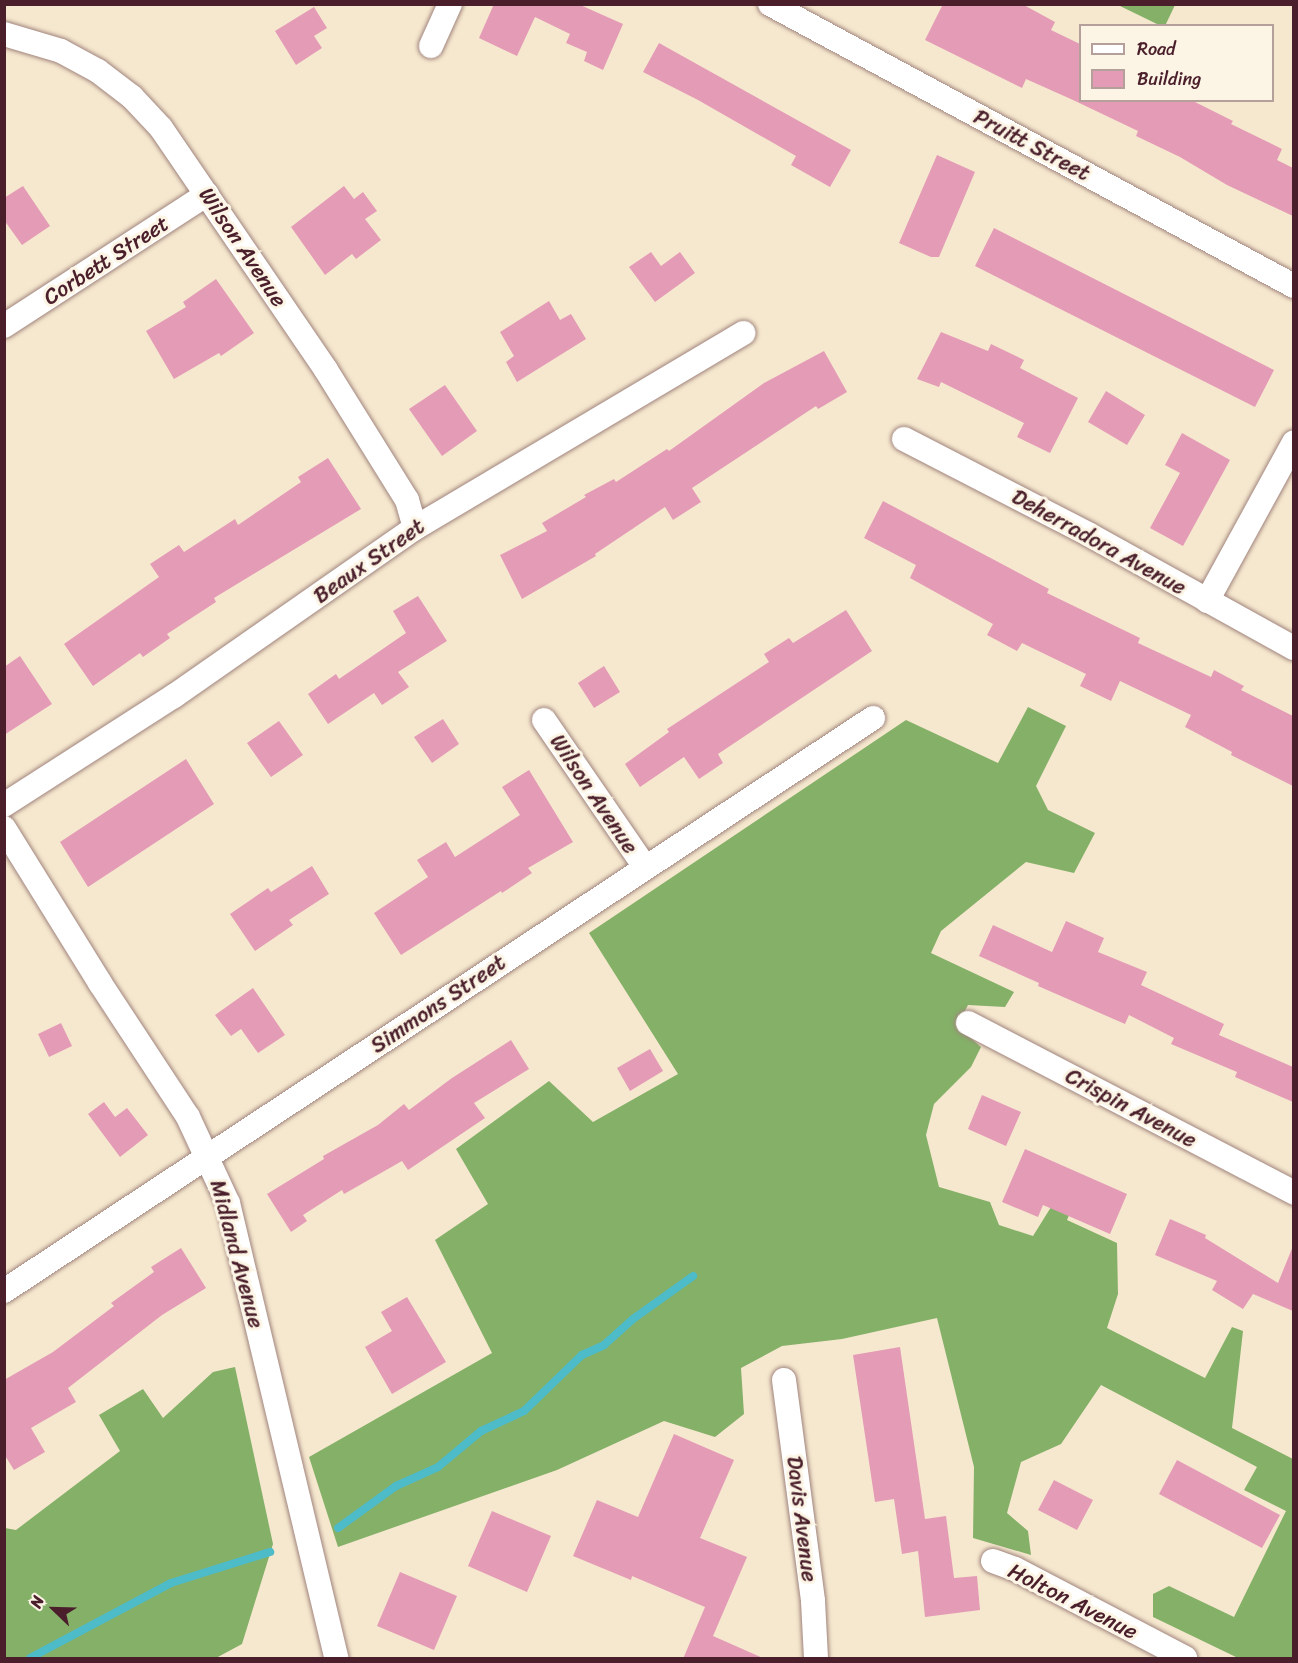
<!DOCTYPE html>
<style>
body{margin:0}
#map{position:relative;width:1298px;height:1663px;overflow:hidden;background:#f6e8cf;font-family:Sriracha,sans-serif}
div>[style]{position:absolute}
.forest>*{inset:0;background:#84b068}
.stream>*{height:8px;margin:-4px;padding:0 4px;transform-origin:4px;border-radius:4px;background:#4ebbc9}
.building>*{inset:0;background:#e49bb6}
.roads{filter:drop-shadow(0 0 2px #a0847d) drop-shadow(0 0 2px #a0847d)}
.street>*{height:24px;margin:-12px;padding:0 12px;transform-origin:12px;border-radius:12px;background:#fff}
span{translate:-50% -50%;white-space:nowrap;text-align:center;line-height:1.15;-webkit-text-stroke:6px #fcf5e5;paint-order:stroke}
.street-label{font-size:22px;color:#4a1f2b}
.frame{position:absolute;inset:0;border:6px solid #4a1f2b;pointer-events:none}
.legend{position:absolute;left:1079px;top:24px;width:195px;height:78px;box-sizing:border-box;background:#fcf5e5;border:2px solid #b59f9b;margin:0;padding:8px 10px;list-style:none;font-size:18px;color:#4a1f2b}
.legend li{display:flex;align-items:center;gap:12px;height:30px}
.legend b{width:30px;border:2px solid #b59f9b}
.north{position:absolute;left:24px;top:1579px;width:60px;height:60px;-webkit-text-stroke:4px #fcf5e5;paint-order:stroke;rotate:293deg;font-size:16px;font-weight:700;line-height:24px;text-align:center;color:#4a1f2b}
.north::after{content:'';display:block;margin:auto;width:21px;height:27px;background:#4a1f2b;clip-path:polygon(50% 0,100% 100%,50% 72%,0 100%)}
</style>
<div id="map">
<div class="forest">
<div style="clip-path:polygon(1118px 5px,1175px 5px,1165px 26px,1159px 25px)"></div>
<div style="clip-path:polygon(1028px 707px,1066px 726px,1036px 786px,1048px 810px,1095px 833px,1074px 873px,1026px 862px,941px 931px,931px 953px,1014px 992px,1005px 1007px,968px 1005px,957px 1026px,981px 1047px,971px 1067px,934px 1104px,926px 1135px,939px 1187px,990px 1202px,999px 1225px,1033px 1236px,1071px 1175px,1083px 1181px,1067px 1220px,1117px 1243px,1118px 1294px,1107px 1328px,1205px 1378px,1232px 1327px,1243px 1331px,1232px 1428px,1293px 1459px,1293px 1658px,1238px 1658px,1153px 1617px,1153px 1594px,1169px 1586px,1234px 1617px,1286px 1511px,1244px 1490px,1257px 1467px,1101px 1385px,1061px 1444px,1021px 1462px,1007px 1513px,1028px 1531px,1031px 1555px,973px 1538px,974px 1467px,937px 1318px,842px 1339px,782px 1346px,741px 1368px,744px 1414px,715px 1437px,664px 1421px,557px 1470px,338px 1547px,309px 1457px,492px 1353px,435px 1240px,488px 1204px,456px 1149px,549px 1081px,593px 1122px,678px 1074px,589px 933px,906px 720px,998px 763px)"></div>
<div style="clip-path:polygon(235px 1367px,273px 1544px,242px 1644px,216px 1658px,5px 1658px,5px 1528px,16px 1530px,120px 1451px,99px 1415px,143px 1389px,163px 1418px,213px 1372px)"></div>
</div>
<div class="stream">
<div style="left:338px;top:1528px;width:72px;rotate:-35.9deg"></div>
<div style="left:396px;top:1486px;width:46px;rotate:-24.3deg"></div>
<div style="left:438px;top:1467px;width:56px;rotate:-39.9deg"></div>
<div style="left:481px;top:1431px;width:47px;rotate:-24.9deg"></div>
<div style="left:524px;top:1411px;width:81px;rotate:-44deg"></div>
<div style="left:582px;top:1355px;width:24px;rotate:-24deg"></div>
<div style="left:604px;top:1345px;width:39px;rotate:-42deg"></div>
<div style="left:633px;top:1319px;width:74px;rotate:-35.6deg"></div>
<div style="left:30px;top:1658px;width:160px;rotate:-28deg"></div>
<div style="left:171px;top:1583px;width:104px;rotate:-17.4deg"></div>
</div>
<div class="building">
<div style="clip-path:polygon(494px 4px,578px 4px,623px 24px,603px 70px,584px 61px,587px 52px,566px 43px,570px 34px,535px 17px,517px 56px,479px 38px)"></div>
<div style="clip-path:polygon(943px 4px,1022px 4px,1055px 22px,1051px 30px,1080px 44px,1080px 100px,1191px 100px,1233px 121px,1231px 124px,1282px 149px,1277px 160px,1293px 168px,1293px 216px,1227px 185px,1180px 157px,1136px 136px,1138px 131px,1073px 100px,1026px 79px,1022px 88px,925px 40px)"></div>
<div style="clip-path:polygon(314px 7px,327px 28px,314px 36px,322px 48px,296px 65px,275px 31px)"></div>
<div style="clip-path:polygon(659px 43px,851px 150px,830px 187px,791px 165px,796px 156px,698px 100px,643px 72px)"></div>
<div style="clip-path:polygon(937px 155px,975px 172px,939px 257px,931px 257px,899px 243px)"></div>
<div style="clip-path:polygon(23px 186px,50px 226px,22px 245px,4px 220px,4px 198px)"></div>
<div style="clip-path:polygon(344px 186px,354px 199px,363px 192px,377px 211px,365px 219px,381px 240px,356px 259px,352px 254px,325px 275px,291px 227px)"></div>
<div style="clip-path:polygon(994px 228px,1274px 370px,1255px 407px,975px 266px)"></div>
<div style="clip-path:polygon(651px 252px,661px 266px,680px 252px,695px 273px,655px 302px,629px 267px)"></div>
<div style="clip-path:polygon(216px 279px,254px 333px,221px 356px,219px 353px,174px 379px,146px 331px,186px 307px,183px 302px)"></div>
<div style="clip-path:polygon(549px 301px,560px 320px,571px 314px,586px 339px,517px 382px,506px 362px,514px 356px,500px 332px)"></div>
<div style="clip-path:polygon(941px 332px,988px 351px,991px 344px,1024px 360px,1020px 368px,1078px 398px,1050px 453px,1017px 437px,1024px 423px,941px 382px,939px 387px,917px 379px)"></div>
<div style="clip-path:polygon(824px 351px,847px 392px,818px 409px,816px 406px,692px 488px,701px 502px,673px 520px,665px 507px,595px 554px,596px 556px,522px 599px,500px 555px,547px 531px,542px 523px,586px 497px,584px 495px,614px 479px,616px 482px,667px 449px,669px 451px,764px 383px)"></div>
<div style="clip-path:polygon(445px 385px,477px 431px,442px 456px,409px 409px)"></div>
<div style="clip-path:polygon(1106px 391px,1145px 415px,1127px 445px,1088px 422px)"></div>
<div style="clip-path:polygon(1182px 433px,1230px 460px,1183px 546px,1150px 528px,1180px 473px,1165px 465px)"></div>
<div style="clip-path:polygon(328px 458px,361px 509px,214px 598px,216px 602px,167px 634px,170px 638px,143px 657px,140px 653px,93px 686px,64px 644px,159px 577px,150px 564px,179px 545px,184px 552px,235px 519px,238px 525px,301px 482px,298px 477px)"></div>
<div style="clip-path:polygon(883px 501px,1049px 589px,1047px 593px,1140px 638px,1138px 643px,1211px 677px,1214px 670px,1244px 686px,1241px 690px,1293px 716px,1293px 786px,1231px 755px,1232px 752px,1185px 727px,1191px 715px,1120px 681px,1111px 701px,1080px 686px,1086px 674px,1022px 643px,1017px 651px,987px 635px,993px 624px,910px 578px,916px 565px,864px 538px)"></div>
<div style="clip-path:polygon(418px 596px,447px 641px,398px 672px,409px 687px,382px 705px,374px 693px,328px 724px,308px 694px,336px 674px,339px 679px,406px 633px,393px 611px)"></div>
<div style="clip-path:polygon(846px 610px,872px 651px,718px 754px,723px 763px,699px 779px,684px 757px,640px 787px,625px 764px,669px 732px,667px 729px,769px 662px,764px 654px,789px 638px,793px 643px)"></div>
<div style="clip-path:polygon(20px 656px,52px 704px,4px 735px,4px 667px)"></div>
<div style="clip-path:polygon(604px 666px,620px 692px,594px 708px,578px 683px)"></div>
<div style="clip-path:polygon(443px 719px,459px 744px,432px 763px,414px 737px)"></div>
<div style="clip-path:polygon(279px 721px,303px 755px,271px 777px,247px 743px)"></div>
<div style="clip-path:polygon(186px 759px,214px 804px,88px 887px,60px 842px)"></div>
<div style="clip-path:polygon(529px 770px,573px 842px,528px 868px,532px 873px,502px 893px,501px 891px,401px 955px,374px 913px,428px 877px,417px 860px,446px 842px,455px 857px,520px 815px,502px 787px)"></div>
<div style="clip-path:polygon(312px 866px,329px 894px,289px 920px,293px 925px,255px 951px,230px 914px,268px 888px,271px 892px)"></div>
<div style="clip-path:polygon(1066px 921px,1104px 938px,1098px 952px,1147px 972px,1141px 985px,1224px 1024px,1219px 1035px,1293px 1067px,1293px 1102px,1235px 1077px,1237px 1072px,1171px 1044px,1174px 1038px,1129px 1015px,1125px 1024px,1038px 986px,1039px 983px,979px 956px,993px 925px,1052px 952px)"></div>
<div style="clip-path:polygon(253px 988px,285px 1035px,258px 1053px,241px 1029px,231px 1036px,215px 1015px)"></div>
<div style="clip-path:polygon(61px 1023px,72px 1046px,49px 1057px,38px 1034px)"></div>
<div style="clip-path:polygon(511px 1040px,529px 1069px,474px 1103px,485px 1118px,408px 1170px,402px 1161px,344px 1194px,342px 1190px,303px 1215px,307px 1221px,291px 1232px,267px 1194px,324px 1159px,323px 1156px,378px 1125px,404px 1104px,409px 1110px,452px 1078px)"></div>
<div style="clip-path:polygon(650px 1049px,663px 1071px,630px 1091px,617px 1068px)"></div>
<div style="clip-path:polygon(982px 1095px,1021px 1112px,1006px 1146px,968px 1129px)"></div>
<div style="clip-path:polygon(104px 1102px,115px 1117px,127px 1108px,148px 1135px,120px 1157px,88px 1114px)"></div>
<div style="clip-path:polygon(1025px 1149px,1127px 1194px,1110px 1234px,1043px 1205px,1038px 1217px,1002px 1202px)"></div>
<div style="clip-path:polygon(1170px 1219px,1206px 1235px,1205px 1238px,1278px 1283px,1293px 1246px,1293px 1311px,1253px 1294px,1243px 1309px,1212px 1290px,1217px 1281px,1155px 1255px)"></div>
<div style="clip-path:polygon(181px 1248px,206px 1288px,162px 1315px,68px 1388px,76px 1402px,31px 1428px,45px 1452px,14px 1470px,4px 1454px,4px 1380px,53px 1352px,114px 1306px,111px 1303px,154px 1272px,151px 1267px)"></div>
<div style="clip-path:polygon(407px 1297px,446px 1362px,392px 1394px,365px 1347px,392px 1331px,381px 1312px)"></div>
<div style="clip-path:polygon(900px 1347px,925px 1519px,946px 1516px,954px 1578px,977px 1576px,980px 1610px,925px 1617px,918px 1551px,902px 1554px,894px 1499px,875px 1502px,853px 1355px)"></div>
<div style="clip-path:polygon(674px 1434px,734px 1460px,700px 1538px,747px 1557px,713px 1636px,765px 1659px,683px 1659px,705px 1607px,632px 1576px,631px 1580px,573px 1556px,597px 1500px,638px 1517px)"></div>
<div style="clip-path:polygon(1177px 1460px,1280px 1515px,1262px 1548px,1159px 1494px)"></div>
<div style="clip-path:polygon(1054px 1480px,1093px 1500px,1077px 1530px,1038px 1510px)"></div>
<div style="clip-path:polygon(492px 1511px,551px 1536px,527px 1592px,468px 1566px)"></div>
<div style="clip-path:polygon(400px 1572px,457px 1596px,434px 1650px,377px 1626px)"></div>
</div>
<div class="roads">
<div class="street">
<div style="left:770px;top:4px;width:595px;rotate:28.29deg"></div>
<div style="left:4px;top:34px;width:59px;rotate:16.6deg"></div>
<div style="left:61px;top:51px;width:42px;rotate:28.4deg"></div>
<div style="left:98px;top:71px;width:43px;rotate:37.4deg"></div>
<div style="left:132px;top:97px;width:42px;rotate:46.9deg"></div>
<div style="left:161px;top:128px;width:293px;rotate:55.7deg"></div>
<div style="left:326px;top:370px;width:153px;rotate:58.1deg"></div>
<div style="left:407px;top:500px;width:29px;rotate:74deg"></div>
<div style="left:431px;top:46px;width:46px;rotate:-65.7deg"></div>
<div style="left:4px;top:326px;width:242px;rotate:-33deg"></div>
<div style="left:904px;top:439px;width:207px;rotate:27.3deg"></div>
<div style="left:1088px;top:534px;width:235px;rotate:29deg"></div>
<div style="left:1207px;top:601px;width:181px;rotate:-61.3deg"></div>
<div style="left:544px;top:720px;width:178px;rotate:55.5deg"></div>
<div style="left:4px;top:805px;width:202px;rotate:-32.7deg"></div>
<div style="left:174px;top:696px;width:294px;rotate:-34.9deg"></div>
<div style="left:415px;top:528px;width:382px;rotate:-30.7deg"></div>
<div style="left:4px;top:828px;width:182px;rotate:58.2deg"></div>
<div style="left:100px;top:983px;width:160px;rotate:56.7deg"></div>
<div style="left:188px;top:1117px;width:95px;rotate:65.1deg"></div>
<div style="left:228px;top:1203px;width:468px;rotate:76.6deg"></div>
<div style="left:968px;top:1023px;width:368px;rotate:27.5deg"></div>
<div style="left:4px;top:1291px;width:1041px;rotate:-33.4deg"></div>
<div style="left:784px;top:1380px;width:223px;rotate:82.5deg"></div>
<div style="left:813px;top:1601px;width:57px;rotate:87deg"></div>
<div style="left:993px;top:1561px;width:23px;rotate:20deg"></div>
<div style="left:1015px;top:1569px;width:192px;rotate:27.6deg"></div>
</div>
</div>
<div class="street-label">
<span style="left:1032px;top:145px;rotate:28deg">Pruitt Street</span>
<span style="left:243px;top:247px;rotate:56deg">Wilson Avenue</span>
<span style="left:106px;top:260px;rotate:-33deg">Corbett Street</span>
<span style="left:1099px;top:542px;rotate:29deg">Deherradora Avenue</span>
<span style="left:369px;top:561px;rotate:-35deg">Beaux Street</span>
<span style="left:594px;top:794px;rotate:56deg">Wilson Avenue</span>
<span style="left:438px;top:1004px;rotate:-34deg">Simmons Street</span>
<span style="left:1131px;top:1108px;rotate:28deg">Crispin Avenue</span>
<span style="left:237px;top:1254px;rotate:75deg">Midland Avenue</span>
<span style="left:802px;top:1519px;rotate:83deg">Davis Avenue</span>
<span style="left:1073px;top:1601px;rotate:27deg">Holton Avenue</span>
</div>
<div class="frame"></div>
<ul class="legend">
<li><b style="height:8px;background:#fff"></b>Road</li>
<li><b style="height:16px;background:#e49bb6"></b>Building</li>
</ul>
<div class="north">N</div>
</div>
